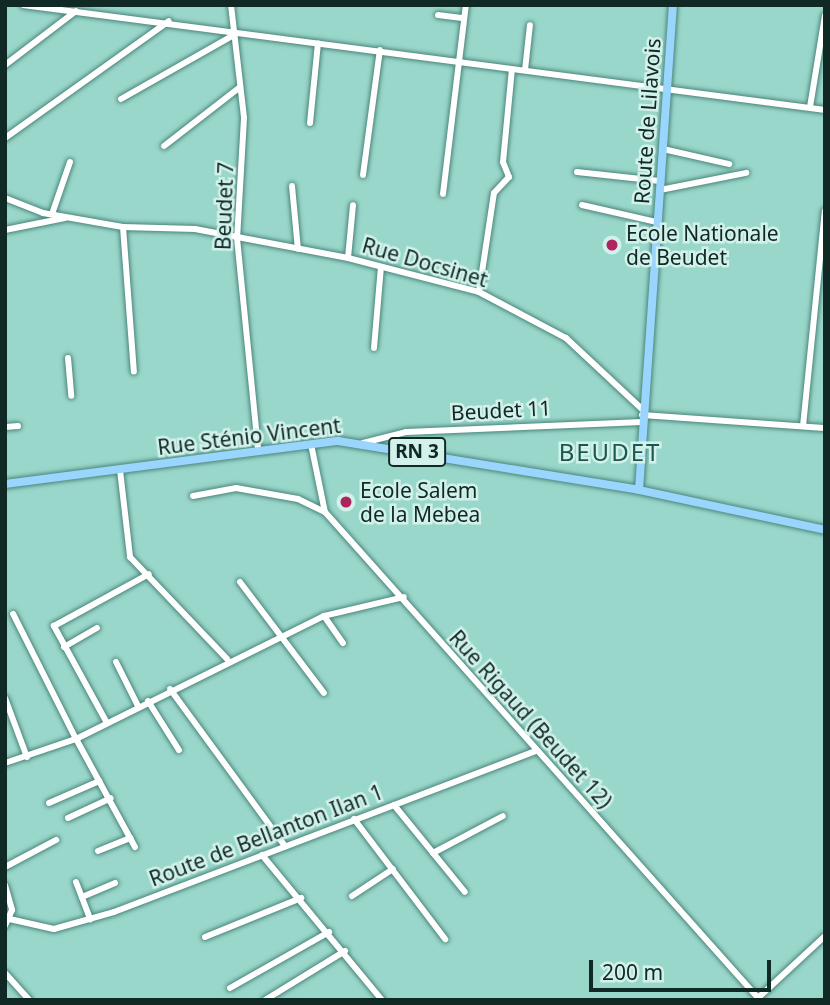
<!DOCTYPE html>
<meta charset="utf-8">
<style>
body{margin:0}
#map{position:relative;width:830px;height:1005px;overflow:hidden;background:#9ad7cb;font-family:"Noto Sans",sans-serif}
div>[style]{position:absolute}
.roads{filter:drop-shadow(0 0 2px #4b867b) drop-shadow(0 0 2px #4b867b)}
.minor>*{height:6px;margin:-3px;padding:0 3px;transform-origin:3px;border-radius:3px;background:#fff}
.major>*{height:8px;margin:-4px;padding:0 4px;transform-origin:4px;border-radius:4px;background:#99d5fd}
.dots>*{width:19px;height:19px;translate:-50% -50%;box-sizing:border-box;border:4px solid #d3f1eb;border-radius:50%}
span{translate:-50% -50%;white-space:nowrap;text-align:center;line-height:1.15;-webkit-text-stroke:5px #d3f1eb;paint-order:stroke}
.shield-label span{padding:2px 5px;background:#d3f1eb;border:2px solid;border-radius:5px;-webkit-text-stroke-width:0}
.shield-label{font-size:19px;color:#102925;font-weight:700}
.street-label{font-size:21px;color:#102925}
.poi-label{font-size:21px;color:#102925}
.left{translate:0 -50%;text-align:left}
.quarter-label{font-size:24px;color:#1a584f;letter-spacing:2px}
.frame{position:absolute;inset:0;border:7px solid #102925;pointer-events:none}
.scale{position:absolute;left:589px;top:960px;width:182px;height:32px;box-sizing:border-box;border:4px solid #102925;border-top:0;padding-left:9px;font-size:21px;line-height:24px;white-space:nowrap;color:#102925;-webkit-text-stroke:5px #d3f1eb;paint-order:stroke}
</style>
<div id="map">
<div class="roads">
<div class="minor">
<div style="left:23px;top:5px;width:809px;rotate:7.46deg"></div>
<div style="left:231px;top:5px;width:114px;rotate:83.4deg"></div>
<div style="left:244px;top:118px;width:120px;rotate:93.3deg"></div>
<div style="left:237px;top:238px;width:213px;rotate:84.3deg"></div>
<div style="left:438px;top:15px;width:26px;rotate:7deg"></div>
<div style="left:5px;top:65px;width:89px;rotate:-37.3deg"></div>
<div style="left:525px;top:70px;width:45px;rotate:-83.7deg"></div>
<div style="left:121px;top:99px;width:128px;rotate:-29.6deg"></div>
<div style="left:810px;top:107px;width:93px;rotate:-80.7deg"></div>
<div style="left:310px;top:123px;width:80px;rotate:-84.3deg"></div>
<div style="left:5px;top:138px;width:201px;rotate:-35.5deg"></div>
<div style="left:164px;top:146px;width:96px;rotate:-37.8deg"></div>
<div style="left:663px;top:149px;width:68px;rotate:12.8deg"></div>
<div style="left:577px;top:172px;width:83px;rotate:6.2deg"></div>
<div style="left:363px;top:175px;width:126px;rotate:-82.3deg"></div>
<div style="left:292px;top:186px;width:63px;rotate:84.6deg"></div>
<div style="left:660px;top:190px;width:88px;rotate:-11.2deg"></div>
<div style="left:443px;top:194px;width:190px;rotate:-83.1deg"></div>
<div style="left:5px;top:198px;width:41px;rotate:21.5deg"></div>
<div style="left:43px;top:213px;width:81px;rotate:9.9deg"></div>
<div style="left:123px;top:227px;width:72px;rotate:1.6deg"></div>
<div style="left:195px;top:229px;width:156px;rotate:10.7deg"></div>
<div style="left:348px;top:258px;width:135px;rotate:14.5deg"></div>
<div style="left:479px;top:292px;width:98px;rotate:27.9deg"></div>
<div style="left:566px;top:338px;width:104px;rotate:43.1deg"></div>
<div style="left:582px;top:205px;width:77px;rotate:12.8deg"></div>
<div style="left:52px;top:214px;width:55px;rotate:-70.9deg"></div>
<div style="left:123px;top:227px;width:145px;rotate:85.7deg"></div>
<div style="left:5px;top:230px;width:61px;rotate:-11.3deg"></div>
<div style="left:348px;top:258px;width:53px;rotate:-84.6deg"></div>
<div style="left:479px;top:292px;width:100px;rotate:-81.4deg"></div>
<div style="left:494px;top:193px;width:22px;rotate:-47deg"></div>
<div style="left:509px;top:177px;width:16px;rotate:-112deg"></div>
<div style="left:503px;top:162px;width:93px;rotate:-84.5deg"></div>
<div style="left:374px;top:348px;width:81px;rotate:-85.1deg"></div>
<div style="left:68px;top:358px;width:38px;rotate:85deg"></div>
<div style="left:642px;top:415px;width:183px;rotate:4.1deg"></div>
<div style="left:803px;top:426px;width:216px;rotate:-84.2deg"></div>
<div style="left:5px;top:427px;width:13px;rotate:-4deg"></div>
<div style="left:363px;top:443px;width:44px;rotate:-14.3deg"></div>
<div style="left:406px;top:432px;width:236px;rotate:-2.4deg"></div>
<div style="left:311px;top:444px;width:69px;rotate:78.4deg"></div>
<div style="left:325px;top:512px;width:654px;rotate:48.29deg"></div>
<div style="left:120px;top:470px;width:88px;rotate:83.4deg"></div>
<div style="left:130px;top:557px;width:141px;rotate:46.4deg"></div>
<div style="left:193px;top:496px;width:44px;rotate:-10.5deg"></div>
<div style="left:236px;top:488px;width:63px;rotate:10.1deg"></div>
<div style="left:298px;top:499px;width:30px;rotate:26deg"></div>
<div style="left:240px;top:582px;width:139px;rotate:52.9deg"></div>
<div style="left:324px;top:616px;width:33px;rotate:55deg"></div>
<div style="left:64px;top:647px;width:38px;rotate:-30deg"></div>
<div style="left:116px;top:662px;width:49px;rotate:63.4deg"></div>
<div style="left:170px;top:689px;width:195px;rotate:53.8deg"></div>
<div style="left:5px;top:698px;width:63px;rotate:69.6deg"></div>
<div style="left:148px;top:701px;width:58px;rotate:57.7deg"></div>
<div style="left:107px;top:723px;width:111px;rotate:-118.7deg"></div>
<div style="left:54px;top:626px;width:108px;rotate:-28.7deg"></div>
<div style="left:5px;top:763px;width:75px;rotate:-18.7deg"></div>
<div style="left:76px;top:739px;width:140px;rotate:-116.7deg"></div>
<div style="left:49px;top:803px;width:55px;rotate:-23.7deg"></div>
<div style="left:394px;top:805px;width:112px;rotate:50.8deg"></div>
<div style="left:68px;top:818px;width:47px;rotate:-24.9deg"></div>
<div style="left:354px;top:819px;width:151px;rotate:52.8deg"></div>
<div style="left:135px;top:847px;width:123px;rotate:-118.6deg"></div>
<div style="left:76px;top:739px;width:277px;rotate:-26.4deg"></div>
<div style="left:324px;top:616px;width:82px;rotate:-13.4deg"></div>
<div style="left:98px;top:851px;width:35px;rotate:-22deg"></div>
<div style="left:433px;top:853px;width:79px;rotate:-27.9deg"></div>
<div style="left:262px;top:855px;width:188px;rotate:50.4deg"></div>
<div style="left:5px;top:867px;width:58px;rotate:-27.9deg"></div>
<div style="left:76px;top:882px;width:40px;rotate:69deg"></div>
<div style="left:5px;top:885px;width:26px;rotate:74deg"></div>
<div style="left:12px;top:910px;width:17px;rotate:114deg"></div>
<div style="left:352px;top:896px;width:49px;rotate:-33.4deg"></div>
<div style="left:82px;top:897px;width:36px;rotate:-23deg"></div>
<div style="left:5px;top:918px;width:50px;rotate:12.7deg"></div>
<div style="left:54px;top:929px;width:62px;rotate:-15.8deg"></div>
<div style="left:114px;top:912px;width:451px;rotate:-20.9deg"></div>
<div style="left:205px;top:937px;width:104px;rotate:-22.1deg"></div>
<div style="left:5px;top:973px;width:36px;rotate:48deg"></div>
<div style="left:230px;top:988px;width:114px;rotate:-29.5deg"></div>
<div style="left:758px;top:998px;width:91px;rotate:-42.8deg"></div>
<div style="left:265px;top:1000px;width:94px;rotate:-31.5deg"></div>
</div>
<div class="major">
<div style="left:5px;top:484px;width:336px;rotate:-7.4deg"></div>
<div style="left:338px;top:441px;width:305px;rotate:9.2deg"></div>
<div style="left:639px;top:490px;width:190px;rotate:12.1deg"></div>
<div style="left:639px;top:490px;width:486px;rotate:-86deg"></div>
</div>
</div>
<div class="dots">
<div style="left:612px;top:245px;background:#af235f"></div>
<div style="left:346px;top:502px;background:#af235f"></div>
</div>
<div class="shield-label">
<span style="left:417px;top:452px">RN 3</span>
</div>
<div class="street-label">
<span style="left:647px;top:121px;rotate:-86deg">Route de Lilavois</span>
<span style="left:224px;top:206px;rotate:-88deg">Beudet 7</span>
<span style="left:425px;top:262px;rotate:16deg">Rue Docsinet</span>
<span style="left:501px;top:410px;rotate:-3deg">Beudet 11</span>
<span style="left:249px;top:436px;rotate:-7deg">Rue Sténio Vincent</span>
<span style="left:531px;top:719px;rotate:48deg">Rue Rigaud (Beudet 12)</span>
<span style="left:266px;top:835px;rotate:-21deg">Route de Bellanton Ilan 1</span>
</div>
<div class="poi-label">
<span class="left" style="left:626px;top:245px">Ecole Nationale<br>de Beudet</span>
<span class="left" style="left:360px;top:502px">Ecole Salem<br>de la Mebea</span>
</div>
<div class="quarter-label">
<span style="left:610px;top:452px">BEUDET</span>
</div>
<div class="frame"></div>
<div class="scale">200 m</div>
</div>
